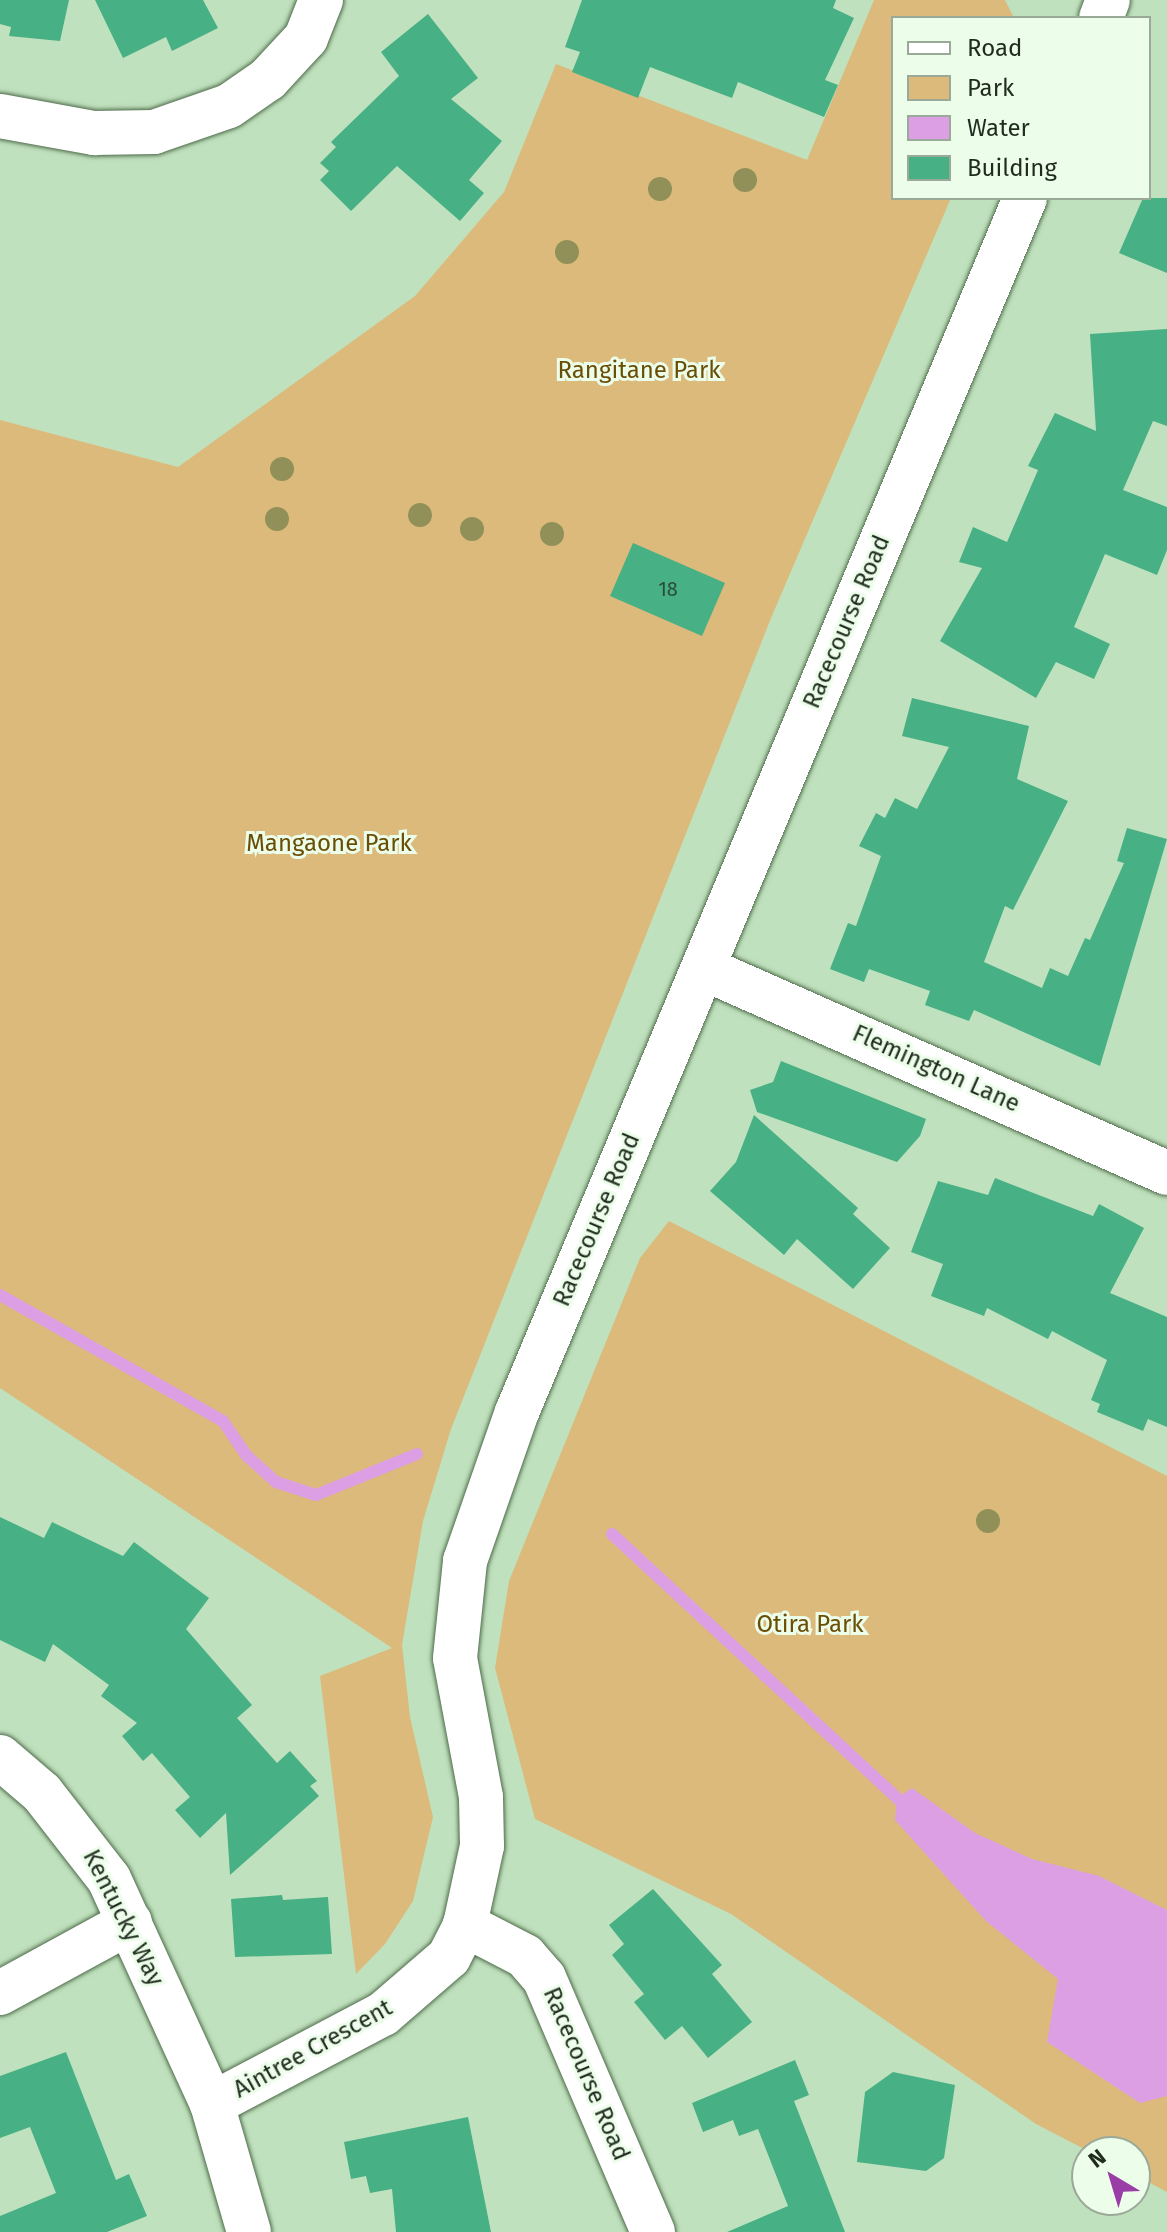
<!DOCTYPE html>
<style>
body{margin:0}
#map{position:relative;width:1167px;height:2232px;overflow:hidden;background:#c0e1bd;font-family:"Fira Sans",sans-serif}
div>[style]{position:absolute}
.green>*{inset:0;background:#dbba7b}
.water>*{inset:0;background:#dd9fe4}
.stream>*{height:12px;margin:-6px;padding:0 6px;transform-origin:6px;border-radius:6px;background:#dd9fe4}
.building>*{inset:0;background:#47b084}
.roads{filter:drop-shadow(0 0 2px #4e6b4b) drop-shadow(0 0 2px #4e6b4b)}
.minor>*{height:44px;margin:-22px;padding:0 22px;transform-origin:22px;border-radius:22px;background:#fff}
.trees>*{width:24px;height:24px;margin:-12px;border-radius:50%;background:#919058}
span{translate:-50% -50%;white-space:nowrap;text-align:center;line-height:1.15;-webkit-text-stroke:6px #ecfdea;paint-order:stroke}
.number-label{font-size:20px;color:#294d38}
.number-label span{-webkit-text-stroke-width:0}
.park-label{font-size:24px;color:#6b4e06}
.street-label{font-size:24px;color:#1f2c1e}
.legend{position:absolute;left:891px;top:16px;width:260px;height:184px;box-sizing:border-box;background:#ecfdea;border:2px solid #9aa998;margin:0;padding:10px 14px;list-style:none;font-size:24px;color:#1f2c1e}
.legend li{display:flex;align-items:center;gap:16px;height:40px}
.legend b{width:40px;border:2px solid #9aa998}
.north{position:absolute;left:1071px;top:2136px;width:80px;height:80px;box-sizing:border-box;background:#ecfdea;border:2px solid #9aa998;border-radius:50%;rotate:322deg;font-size:22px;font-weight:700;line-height:32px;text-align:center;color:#1f2c1e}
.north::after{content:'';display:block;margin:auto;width:28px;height:36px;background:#9a3da6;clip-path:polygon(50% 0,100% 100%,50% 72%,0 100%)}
</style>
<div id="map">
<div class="green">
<div style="clip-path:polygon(874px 0,1005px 0,1014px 18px,893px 18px,893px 198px,951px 198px,771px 618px,451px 1429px,423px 1521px,402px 1645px,410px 1717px,433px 1817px,413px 1901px,385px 1944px,356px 1974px,320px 1676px,392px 1648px,0 1388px,0 420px,178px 467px,415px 296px,504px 192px,556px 64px,807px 160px)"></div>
<div style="clip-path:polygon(669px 1221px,1167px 1476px,1167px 2192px,1135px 2175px,1135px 2152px,1090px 2152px,1036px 2124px,731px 1914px,535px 1819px,495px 1668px,509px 1581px,640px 1258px)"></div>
</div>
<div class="water">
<div style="clip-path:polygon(912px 1788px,975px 1833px,1032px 1859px,1099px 1876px,1167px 1910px,1167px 2096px,1140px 2103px,1047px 2042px,1058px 1979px,986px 1921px,895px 1820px,897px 1798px)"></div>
</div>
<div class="stream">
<div style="left:0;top:1295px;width:256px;rotate:29.5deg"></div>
<div style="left:223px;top:1421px;width:41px;rotate:55.9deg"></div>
<div style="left:246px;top:1455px;width:40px;rotate:42deg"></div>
<div style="left:276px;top:1482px;width:42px;rotate:18deg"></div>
<div style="left:316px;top:1495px;width:109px;rotate:-22.1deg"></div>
<div style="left:612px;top:1534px;width:403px;rotate:42.8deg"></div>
</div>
<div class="building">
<div style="clip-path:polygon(0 0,69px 0,60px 41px,9px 36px,11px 27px,0 24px)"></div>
<div style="clip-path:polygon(95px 0,203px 0,218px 28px,172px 51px,166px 37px,123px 58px)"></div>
<div style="clip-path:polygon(582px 0,836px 0,833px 8px,854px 18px,825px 80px,838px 85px,824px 117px,738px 82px,732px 98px,650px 67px,638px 98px,572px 72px,580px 52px,565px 47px)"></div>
<div style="clip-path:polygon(428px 14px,478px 78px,451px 99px,502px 141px,469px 180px,484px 193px,460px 221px,397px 166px,351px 211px,320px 180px,329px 171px,320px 163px,336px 147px,331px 142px,399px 76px,381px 52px)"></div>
<div style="clip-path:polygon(1143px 198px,1167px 198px,1167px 273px,1119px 253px)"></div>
<div style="clip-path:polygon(1167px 329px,1167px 426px,1153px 421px,1123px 490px,1167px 507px,1167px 550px,1157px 575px,1105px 554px,1074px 627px,1110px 644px,1094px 679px,1056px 662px,1036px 698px,940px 641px,982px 568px,959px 562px,973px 527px,1007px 542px,1038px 470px,1028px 466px,1055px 413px,1096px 431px,1090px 334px)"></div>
<div style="clip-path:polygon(633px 543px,725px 583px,702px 636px,610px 596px)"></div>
<div style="clip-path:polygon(912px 698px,1029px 726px,1017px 779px,1068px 801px,1013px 910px,1005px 906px,984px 962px,1042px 988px,1050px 968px,1068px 976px,1085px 938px,1090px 940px,1124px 863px,1117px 861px,1127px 828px,1167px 839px,1100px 1066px,974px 1010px,969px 1021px,925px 1005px,930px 991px,869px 969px,864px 982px,830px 969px,848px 923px,856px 926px,881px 856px,859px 846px,876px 813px,885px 818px,895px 798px,917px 809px,949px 747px,902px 736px)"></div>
<div style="clip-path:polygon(781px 1061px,926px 1119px,920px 1136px,897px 1162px,757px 1112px,750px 1090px,773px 1082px)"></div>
<div style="clip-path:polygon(754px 1115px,858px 1208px,853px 1214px,890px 1248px,853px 1289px,797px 1239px,784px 1255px,710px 1191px,736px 1162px)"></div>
<div style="clip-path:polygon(995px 1178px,1093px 1216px,1099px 1204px,1144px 1228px,1110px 1293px,1167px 1317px,1167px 1427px,1148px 1419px,1143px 1431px,1097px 1412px,1100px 1404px,1091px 1400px,1107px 1360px,1052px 1331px,1048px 1339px,987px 1308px,984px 1316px,931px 1296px,943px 1264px,911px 1252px,938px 1181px,988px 1195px)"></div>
<div style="clip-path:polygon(0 1517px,44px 1538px,52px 1522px,123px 1556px,134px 1542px,209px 1598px,186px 1629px,252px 1705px,237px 1718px,277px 1763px,290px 1751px,317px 1781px,310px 1786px,319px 1796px,230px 1875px,226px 1813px,200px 1838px,175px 1810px,190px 1797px,152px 1753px,143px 1761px,122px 1736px,137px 1723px,101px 1696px,109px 1685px,53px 1644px,45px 1662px,0 1640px)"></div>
<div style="clip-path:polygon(653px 1889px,722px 1965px,712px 1974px,752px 2022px,708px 2058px,682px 2026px,665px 2040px,634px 2002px,644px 1994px,612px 1955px,624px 1944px,609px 1925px)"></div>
<div style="clip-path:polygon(282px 1895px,283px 1900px,328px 1897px,332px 1954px,235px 1957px,231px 1899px)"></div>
<div style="clip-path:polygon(66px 2052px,116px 2180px,129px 2174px,147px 2216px,107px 2232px,0 2232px,0 2216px,56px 2193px,30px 2127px,0 2138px,0 2076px)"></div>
<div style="clip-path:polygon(795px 2060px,809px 2095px,794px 2101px,845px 2232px,727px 2232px,788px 2206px,758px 2129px,739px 2136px,733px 2120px,703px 2132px,692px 2103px)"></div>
<div style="clip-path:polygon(893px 2072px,955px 2085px,944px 2158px,926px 2171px,857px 2162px,865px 2092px)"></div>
<div style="clip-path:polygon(468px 2117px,491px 2232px,396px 2232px,392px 2189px,370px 2193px,366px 2176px,351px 2179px,344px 2142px)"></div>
</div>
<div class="roads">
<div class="minor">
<div style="left:1101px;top:18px;width:19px;rotate:-69deg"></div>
<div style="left:0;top:116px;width:96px;rotate:10.3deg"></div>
<div style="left:94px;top:133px;width:60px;rotate:-1deg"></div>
<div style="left:154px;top:132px;width:79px;rotate:-19.1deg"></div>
<div style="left:229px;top:106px;width:47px;rotate:-34.7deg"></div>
<div style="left:268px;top:79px;width:56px;rotate:-47.2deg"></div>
<div style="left:306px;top:38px;width:41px;rotate:-68.5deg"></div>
<div style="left:703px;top:968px;width:507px;rotate:23.84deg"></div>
<div style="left:0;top:1757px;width:55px;rotate:40.6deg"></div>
<div style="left:42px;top:1793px;width:109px;rotate:52.1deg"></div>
<div style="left:109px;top:1879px;width:247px;rotate:65.4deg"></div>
<div style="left:0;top:1993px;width:148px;rotate:-28.6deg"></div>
<div style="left:249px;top:2232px;width:133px;rotate:-106.1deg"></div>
<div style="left:212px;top:2104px;width:193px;rotate:-27.8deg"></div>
<div style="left:383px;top:2014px;width:87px;rotate:-40.8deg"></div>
<div style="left:449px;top:1957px;width:36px;rotate:-63deg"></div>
<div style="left:653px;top:2232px;width:276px;rotate:-113.2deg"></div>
<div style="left:544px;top:1978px;width:29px;rotate:-131deg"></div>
<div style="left:525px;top:1956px;width:68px;rotate:-152.7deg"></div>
<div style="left:465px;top:1925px;width:81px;rotate:-77.9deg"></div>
<div style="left:482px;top:1846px;width:49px;rotate:-91.2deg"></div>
<div style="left:481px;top:1797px;width:141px;rotate:-100.6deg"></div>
<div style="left:455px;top:1658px;width:98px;rotate:-84.1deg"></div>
<div style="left:465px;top:1561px;width:158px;rotate:-70.8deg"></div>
<div style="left:517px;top:1412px;width:1316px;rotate:-67.29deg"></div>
</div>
</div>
<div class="trees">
<div style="left:745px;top:180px"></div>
<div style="left:660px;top:189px"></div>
<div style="left:567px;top:252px"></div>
<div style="left:282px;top:469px"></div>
<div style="left:420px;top:515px"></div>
<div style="left:277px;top:519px"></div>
<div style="left:472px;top:529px"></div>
<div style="left:552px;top:534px"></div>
<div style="left:988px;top:1521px"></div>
</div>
<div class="number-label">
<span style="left:668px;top:589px">18</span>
</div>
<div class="park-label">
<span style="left:639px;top:371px">Rangitane Park</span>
<span style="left:329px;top:844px">Mangaone Park</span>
<span style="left:810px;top:1625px">Otira Park</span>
</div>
<div class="street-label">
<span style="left:847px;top:622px;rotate:-67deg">Racecourse Road</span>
<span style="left:936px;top:1069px;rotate:24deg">Flemington Lane</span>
<span style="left:597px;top:1220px;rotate:-67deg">Racecourse Road</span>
<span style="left:123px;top:1918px;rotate:63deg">Kentucky Way</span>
<span style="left:313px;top:2049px;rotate:-29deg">Aintree Crescent</span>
<span style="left:586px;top:2074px;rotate:67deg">Racecourse Road</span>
</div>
<ul class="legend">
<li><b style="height:10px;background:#fff"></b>Road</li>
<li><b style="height:22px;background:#dbba7b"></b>Park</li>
<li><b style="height:22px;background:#dd9fe4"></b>Water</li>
<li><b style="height:22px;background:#47b084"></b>Building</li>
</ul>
<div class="north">N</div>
</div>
